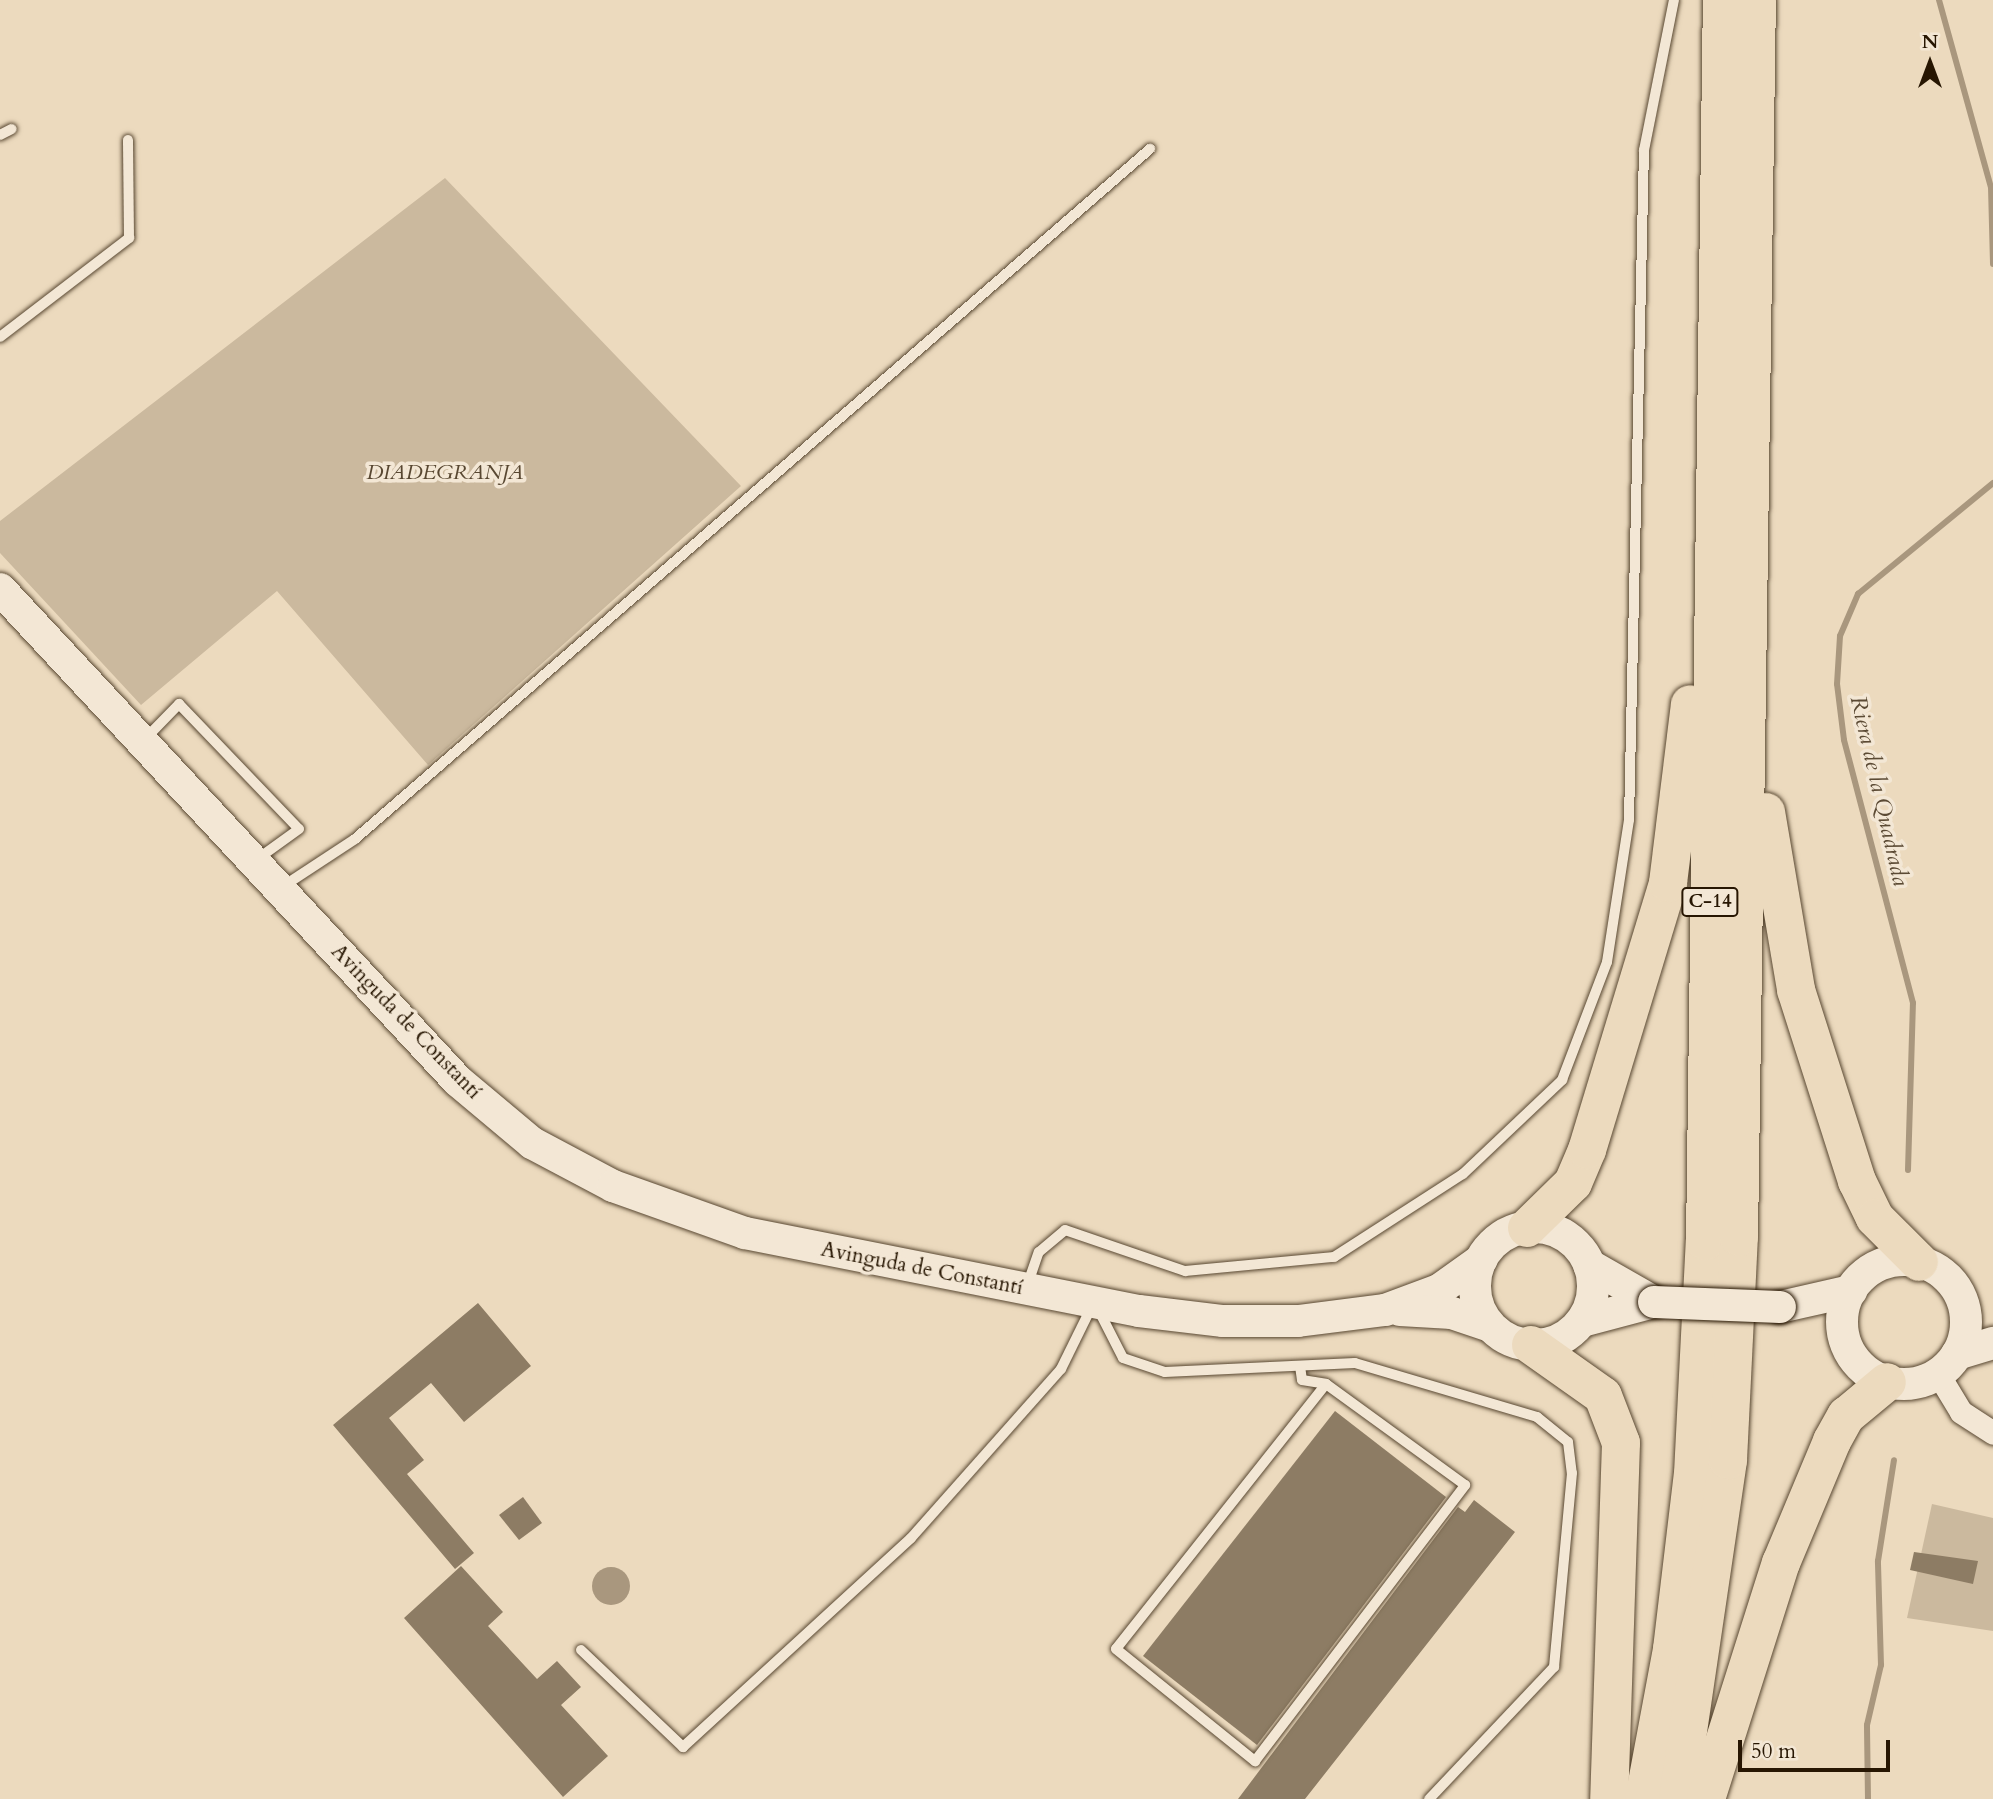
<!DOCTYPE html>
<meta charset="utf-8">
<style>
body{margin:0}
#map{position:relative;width:1993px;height:1799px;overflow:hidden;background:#ecdabe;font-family:Cardo,serif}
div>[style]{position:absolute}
.green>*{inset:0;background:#cbb99e}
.water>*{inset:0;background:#a9977e}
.round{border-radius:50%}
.stream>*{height:6px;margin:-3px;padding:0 3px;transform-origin:3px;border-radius:3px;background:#a9977e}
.building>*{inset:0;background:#8d7c64}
.roads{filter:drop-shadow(0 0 2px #584731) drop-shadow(0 0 2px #584731)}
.lane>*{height:10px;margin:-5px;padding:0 5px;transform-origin:5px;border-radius:5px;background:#f3e7d5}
.street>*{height:23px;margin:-11.5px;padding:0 11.5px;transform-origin:11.5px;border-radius:11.5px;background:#f3e7d5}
.secondary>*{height:32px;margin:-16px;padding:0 16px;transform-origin:16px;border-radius:16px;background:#f3e7d5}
.secondary>.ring{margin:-16px;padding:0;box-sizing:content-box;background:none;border:32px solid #f3e7d5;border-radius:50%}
.highway>*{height:38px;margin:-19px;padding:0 19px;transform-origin:19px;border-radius:19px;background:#ecdabe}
.bridges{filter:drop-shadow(0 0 2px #271602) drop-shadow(0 0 2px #271602)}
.secondary-bridge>*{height:32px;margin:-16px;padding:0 16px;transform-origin:16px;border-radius:16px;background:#f3e7d5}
span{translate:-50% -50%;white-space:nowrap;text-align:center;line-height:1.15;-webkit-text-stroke:7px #f3e7d5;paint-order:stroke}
.shield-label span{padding:2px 5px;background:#f3e7d5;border:2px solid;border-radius:5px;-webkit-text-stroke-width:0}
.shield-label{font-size:19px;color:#271602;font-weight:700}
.park-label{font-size:21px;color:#584731;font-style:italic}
.street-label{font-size:21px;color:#271602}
.water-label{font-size:23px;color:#5b4a34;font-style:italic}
.north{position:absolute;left:1895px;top:28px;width:70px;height:70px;-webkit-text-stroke:5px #f3e7d5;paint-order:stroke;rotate:0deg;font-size:19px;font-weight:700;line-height:28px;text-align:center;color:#271602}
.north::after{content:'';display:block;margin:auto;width:24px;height:32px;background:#271602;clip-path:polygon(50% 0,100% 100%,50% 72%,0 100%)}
.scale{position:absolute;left:1738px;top:1740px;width:152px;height:32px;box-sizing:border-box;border:4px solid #271602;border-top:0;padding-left:9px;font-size:21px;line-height:24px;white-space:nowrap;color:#271602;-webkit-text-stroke:5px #f3e7d5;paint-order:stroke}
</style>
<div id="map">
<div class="green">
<div style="clip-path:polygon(445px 178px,741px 486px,428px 765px,277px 591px,141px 705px,0 553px,0 521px)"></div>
<div style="clip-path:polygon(1932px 1504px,1993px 1518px,1993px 1631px,1907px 1618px)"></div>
</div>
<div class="water">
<div class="round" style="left:592px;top:1567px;width:38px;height:38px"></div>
</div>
<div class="stream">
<div style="left:1939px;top:0;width:194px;rotate:74.5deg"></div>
<div style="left:1991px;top:187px;width:77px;rotate:88.5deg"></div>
<div style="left:1908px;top:1170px;width:167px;rotate:-88.3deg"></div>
<div style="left:1913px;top:1003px;width:272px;rotate:-104.7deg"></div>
<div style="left:1844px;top:740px;width:56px;rotate:-97.1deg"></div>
<div style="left:1837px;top:684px;width:48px;rotate:-86.4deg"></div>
<div style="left:1840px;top:636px;width:46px;rotate:-66.8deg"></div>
<div style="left:1858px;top:594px;width:175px;rotate:-39.4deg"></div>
<div style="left:1868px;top:1799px;width:74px;rotate:-90.8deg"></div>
<div style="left:1867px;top:1725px;width:62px;rotate:-76.9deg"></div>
<div style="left:1881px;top:1665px;width:104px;rotate:-91.7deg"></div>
<div style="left:1878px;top:1561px;width:102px;rotate:-81deg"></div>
</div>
<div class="building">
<div style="clip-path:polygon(478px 1303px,531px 1366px,464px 1422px,431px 1383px,389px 1418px,424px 1460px,407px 1474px,474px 1553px,455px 1569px,333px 1425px)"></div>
<div style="clip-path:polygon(1335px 1411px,1446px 1497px,1257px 1745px,1143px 1656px)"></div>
<div style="clip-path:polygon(523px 1497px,542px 1523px,519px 1540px,499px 1515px)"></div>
<div style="clip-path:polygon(1474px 1500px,1515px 1532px,1305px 1799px,1238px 1799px,1458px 1507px,1465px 1512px)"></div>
<div style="clip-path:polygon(1914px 1552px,1978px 1561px,1973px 1584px,1910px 1570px)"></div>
<div style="clip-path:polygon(461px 1566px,503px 1612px,488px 1626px,537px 1679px,557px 1661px,581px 1687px,561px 1705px,608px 1756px,563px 1797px,404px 1618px)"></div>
</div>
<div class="roads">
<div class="lane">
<div style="left:0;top:135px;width:13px;rotate:-27deg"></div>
<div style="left:0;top:337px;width:163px;rotate:-37.5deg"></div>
<div style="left:129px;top:238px;width:98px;rotate:-90.6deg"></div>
<div style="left:145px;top:739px;width:49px;rotate:-45.8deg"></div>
<div style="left:179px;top:704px;width:173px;rotate:46.2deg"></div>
<div style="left:299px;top:829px;width:53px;rotate:144.2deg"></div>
<div style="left:282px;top:887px;width:87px;rotate:-33.3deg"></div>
<div style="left:355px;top:839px;width:1053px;rotate:-40.96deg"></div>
<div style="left:1027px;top:1286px;width:36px;rotate:-71deg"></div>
<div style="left:1039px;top:1252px;width:34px;rotate:-40deg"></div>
<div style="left:1065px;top:1230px;width:127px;rotate:18.9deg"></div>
<div style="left:1185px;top:1271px;width:150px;rotate:-5.4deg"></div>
<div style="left:1334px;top:1257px;width:153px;rotate:-32.8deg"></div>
<div style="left:1463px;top:1174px;width:137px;rotate:-43.5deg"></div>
<div style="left:1562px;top:1080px;width:126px;rotate:-69.1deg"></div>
<div style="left:1607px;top:962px;width:144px;rotate:-81.2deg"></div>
<div style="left:1629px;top:820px;width:670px;rotate:-88.72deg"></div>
<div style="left:1644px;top:150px;width:153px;rotate:-78.7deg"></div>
<div style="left:1097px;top:1307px;width:57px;rotate:63deg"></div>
<div style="left:1123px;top:1358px;width:44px;rotate:18.4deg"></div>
<div style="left:1165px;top:1372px;width:190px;rotate:-2.7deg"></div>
<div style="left:1355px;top:1363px;width:190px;rotate:16.5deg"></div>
<div style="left:1537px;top:1417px;width:40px;rotate:39deg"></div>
<div style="left:1568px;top:1442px;width:31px;rotate:83deg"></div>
<div style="left:1572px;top:1473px;width:195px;rotate:95.3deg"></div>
<div style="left:1554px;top:1667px;width:182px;rotate:133.4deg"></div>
<div style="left:1300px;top:1366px;width:14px;rotate:82deg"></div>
<div style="left:1302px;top:1380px;width:24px;rotate:9deg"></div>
<div style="left:1326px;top:1384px;width:338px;rotate:128.4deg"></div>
<div style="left:1116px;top:1649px;width:179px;rotate:38.9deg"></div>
<div style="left:1255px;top:1761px;width:347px;rotate:-52.7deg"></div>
<div style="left:1465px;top:1485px;width:172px;rotate:-144deg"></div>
<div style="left:581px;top:1650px;width:141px;rotate:43.6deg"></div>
<div style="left:683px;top:1747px;width:309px;rotate:-42.5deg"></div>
<div style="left:911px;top:1538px;width:226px;rotate:-48.4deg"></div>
<div style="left:1061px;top:1369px;width:72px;rotate:-63.8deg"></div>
</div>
<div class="street">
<div style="left:1938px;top:1374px;width:44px;rotate:58.8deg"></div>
<div style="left:1961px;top:1412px;width:38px;rotate:33deg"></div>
</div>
<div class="secondary">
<div style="left:0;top:589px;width:672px;rotate:47.05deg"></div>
<div style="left:458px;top:1081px;width:97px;rotate:40deg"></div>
<div style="left:532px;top:1143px;width:92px;rotate:28deg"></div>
<div style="left:613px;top:1186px;width:140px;rotate:19.6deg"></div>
<div style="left:745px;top:1233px;width:402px;rotate:11.2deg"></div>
<div style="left:1139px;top:1311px;width:85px;rotate:6.8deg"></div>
<div style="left:1223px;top:1321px;width:75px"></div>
<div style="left:1298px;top:1321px;width:88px;rotate:-7.2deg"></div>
<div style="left:1385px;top:1310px;width:58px;rotate:-20.3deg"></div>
<div style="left:1439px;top:1290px;width:52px;rotate:-35.5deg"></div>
<div class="ring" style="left:1475px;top:1227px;width:86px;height:86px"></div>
<div class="ring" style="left:1842px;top:1260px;width:92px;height:92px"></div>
<div style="left:1589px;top:1265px;width:75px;rotate:29.6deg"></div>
<div style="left:1780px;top:1307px;width:73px;rotate:-12.7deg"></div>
<div style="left:1400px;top:1310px;width:52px;rotate:3.3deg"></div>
<div style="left:1452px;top:1313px;width:40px;rotate:18.9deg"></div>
<div style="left:1582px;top:1321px;width:74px;rotate:-14.8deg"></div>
<div style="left:1957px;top:1354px;width:38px;rotate:-17deg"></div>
</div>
<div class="highway">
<div style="left:1766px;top:812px;width:181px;rotate:80.4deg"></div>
<div style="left:1796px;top:990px;width:201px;rotate:72.3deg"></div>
<div style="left:1857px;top:1181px;width:41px;rotate:64.1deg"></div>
<div style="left:1875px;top:1218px;width:62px;rotate:45deg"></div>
<div style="left:1527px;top:1228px;width:64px;rotate:-44.4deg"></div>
<div style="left:1573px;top:1183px;width:36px;rotate:-67deg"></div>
<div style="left:1587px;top:1150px;width:279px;rotate:-73.1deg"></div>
<div style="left:1668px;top:883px;width:180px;rotate:-83deg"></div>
<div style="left:1531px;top:1345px;width:88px;rotate:35.3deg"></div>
<div style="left:1603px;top:1396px;width:50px;rotate:69deg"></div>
<div style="left:1621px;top:1443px;width:356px;rotate:91.9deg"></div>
<div style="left:1644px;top:1799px;width:153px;rotate:-79.4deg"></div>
<div style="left:1672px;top:1649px;width:176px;rotate:-83.2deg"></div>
<div style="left:1693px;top:1474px;width:233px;rotate:-87.1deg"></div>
<div style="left:1705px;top:1241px;width:1241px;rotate:-89.22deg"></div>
<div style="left:1678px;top:1799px;width:343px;rotate:-81.6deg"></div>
<div style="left:1728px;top:1460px;width:223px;rotate:-87.2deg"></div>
<div style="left:1739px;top:1237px;width:1237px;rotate:-89.17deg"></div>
<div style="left:1706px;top:1799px;width:248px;rotate:-72.4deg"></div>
<div style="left:1781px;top:1563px;width:132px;rotate:-67.3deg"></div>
<div style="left:1832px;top:1441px;width:29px;rotate:-61deg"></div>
<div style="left:1846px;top:1416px;width:53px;rotate:-39.7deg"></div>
</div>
</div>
<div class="bridges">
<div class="secondary-bridge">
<div style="left:1654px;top:1302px;width:126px;rotate:2.3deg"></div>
</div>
</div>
<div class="shield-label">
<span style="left:1710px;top:902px">C-14</span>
</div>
<div class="park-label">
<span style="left:445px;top:473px">DIADEGRANJA</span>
</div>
<div class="street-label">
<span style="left:406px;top:1022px;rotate:46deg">Avinguda de Constantí</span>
<span style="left:922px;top:1269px;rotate:11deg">Avinguda de Constantí</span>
</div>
<div class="water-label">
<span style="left:1879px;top:791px;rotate:77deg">Riera de la Quadrada</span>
</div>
<div class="north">N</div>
<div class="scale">50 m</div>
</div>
